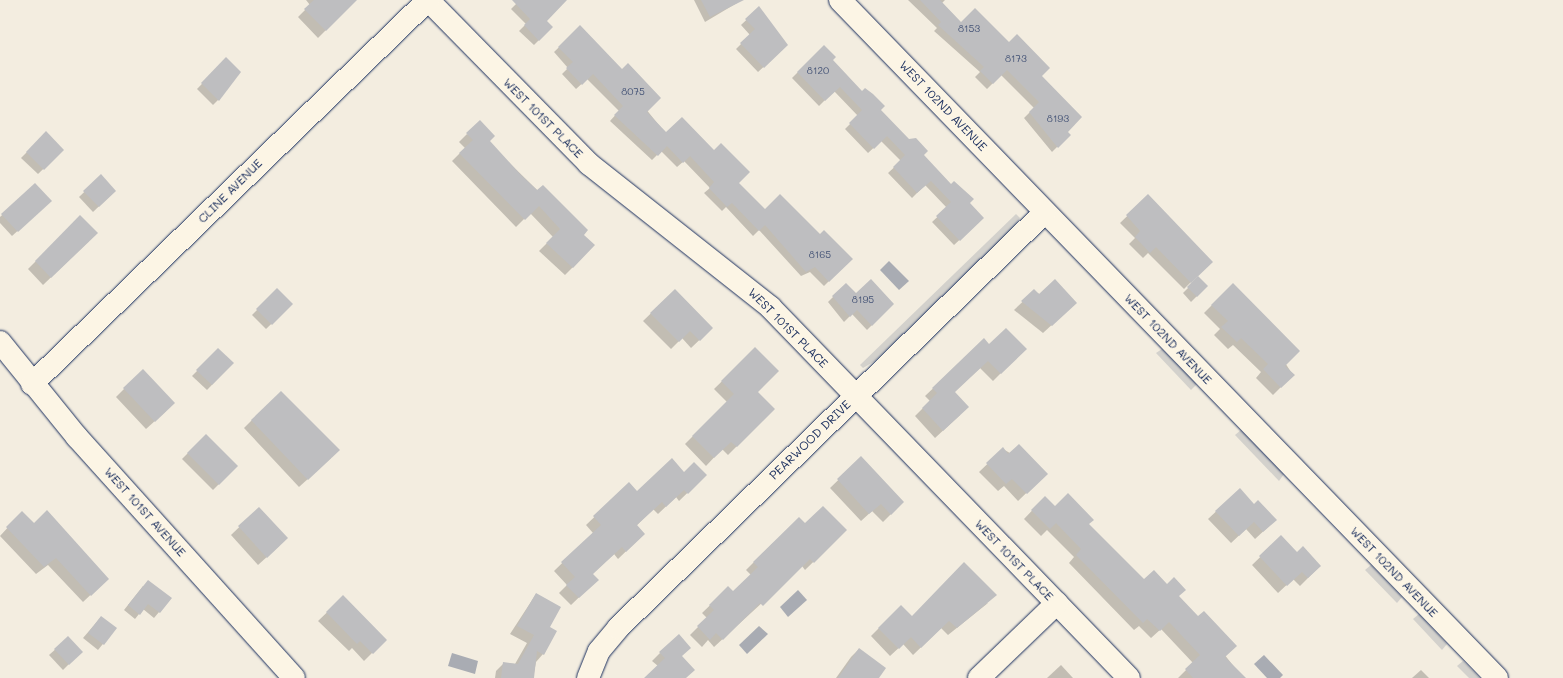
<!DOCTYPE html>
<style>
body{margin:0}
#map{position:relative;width:1563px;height:678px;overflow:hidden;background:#f3ede0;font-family:Mali,sans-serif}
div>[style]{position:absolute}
.green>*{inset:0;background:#d3d1cc}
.water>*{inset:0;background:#a9acb3}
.shadow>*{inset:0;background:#0003}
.building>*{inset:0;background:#bebec0}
.roads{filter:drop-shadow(0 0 1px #1b2f5e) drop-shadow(0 0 1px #1b2f5e)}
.minor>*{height:22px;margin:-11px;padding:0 11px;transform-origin:11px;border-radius:11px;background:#fcf5e5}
span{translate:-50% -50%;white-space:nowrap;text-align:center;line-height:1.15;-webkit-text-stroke:3.5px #fcf5e5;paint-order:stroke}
.number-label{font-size:10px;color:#445376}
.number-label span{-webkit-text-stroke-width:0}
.street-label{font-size:12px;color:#1b2f5e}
</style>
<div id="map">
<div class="green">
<div style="clip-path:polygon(1016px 214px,1020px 218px,1012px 229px,875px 361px,863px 368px,860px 365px)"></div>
<div style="clip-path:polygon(1162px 349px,1197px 384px,1191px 390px,1156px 353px)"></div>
<div style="clip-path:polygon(1241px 430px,1284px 474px,1279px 481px,1235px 435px)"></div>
<div style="clip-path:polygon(1371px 565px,1402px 597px,1397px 603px,1365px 570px)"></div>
<div style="clip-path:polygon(1419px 614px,1447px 644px,1442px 650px,1413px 619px)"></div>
<div style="clip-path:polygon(1463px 661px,1480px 678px,1469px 678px,1457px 666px)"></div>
</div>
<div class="water">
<div style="clip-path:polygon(889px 261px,909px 281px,899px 290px,880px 270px)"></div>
<div style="clip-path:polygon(798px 590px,807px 600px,788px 617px,780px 607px)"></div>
<div style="clip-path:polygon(759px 626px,768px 634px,747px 654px,739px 645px)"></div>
<div style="clip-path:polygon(452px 653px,478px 661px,475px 674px,448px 666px)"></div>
<div style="clip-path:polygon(1264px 655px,1283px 675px,1280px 678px,1267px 678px,1254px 664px)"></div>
</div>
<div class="shadow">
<div style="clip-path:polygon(306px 0,356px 0,318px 38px,298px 17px,310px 5px)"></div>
<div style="clip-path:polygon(520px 0,555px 0,545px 21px,552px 27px,534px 45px,519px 31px,526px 24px,511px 9px)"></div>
<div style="clip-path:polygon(694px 0,735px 0,737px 3px,705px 22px)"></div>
<div style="clip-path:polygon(908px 0,945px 0,942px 3px,961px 23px,1041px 76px,1069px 135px,1052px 152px,1024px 118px,1034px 108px,1001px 75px,987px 89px,975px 77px,980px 72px,934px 31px,937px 28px)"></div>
<div style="clip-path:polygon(759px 8px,787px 45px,758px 72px,736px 49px,750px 35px,741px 25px)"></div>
<div style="clip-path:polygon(580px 27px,666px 134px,738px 183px,765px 211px,820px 236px,851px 259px,824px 286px,810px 272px,801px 276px,759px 230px,753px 236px,726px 207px,722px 211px,704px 193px,710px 188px,684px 161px,677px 167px,661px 151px,652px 160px,610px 121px,619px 111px,587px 79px,576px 89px,562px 74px,568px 68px,554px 52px)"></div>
<div style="clip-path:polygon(824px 46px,831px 60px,983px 218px,954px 245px,932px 222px,947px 208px,925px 185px,912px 198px,888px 173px,901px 161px,881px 141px,868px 153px,845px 129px,858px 116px,834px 91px,819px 106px,792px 78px)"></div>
<div style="clip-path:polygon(226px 59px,218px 100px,213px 105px,197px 89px)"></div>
<div style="clip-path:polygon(46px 133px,63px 150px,38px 174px,21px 158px)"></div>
<div style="clip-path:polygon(467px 134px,488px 142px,583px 235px,573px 267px,565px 275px,539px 251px,553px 237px,530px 213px,516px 227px,452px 161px,465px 148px,459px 142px)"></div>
<div style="clip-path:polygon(101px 176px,115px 191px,93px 212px,79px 197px)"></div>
<div style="clip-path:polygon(35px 184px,45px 206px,12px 236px,0 223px,0 217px)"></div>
<div style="clip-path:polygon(1148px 196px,1211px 262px,1184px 289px,1148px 253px,1143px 258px,1129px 244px,1135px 238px,1120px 223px)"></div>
<div style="clip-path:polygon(80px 217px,89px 241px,43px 285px,28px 269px)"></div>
<div style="clip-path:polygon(1198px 278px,1207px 286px,1191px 302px,1183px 293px)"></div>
<div style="clip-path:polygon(846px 284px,856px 294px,893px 304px,867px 330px,852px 314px,844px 322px,828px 302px)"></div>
<div style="clip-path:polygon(1233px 284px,1293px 375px,1273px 395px,1256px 378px,1261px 372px,1233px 345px,1228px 349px,1214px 335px,1220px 329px,1204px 313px)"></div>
<div style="clip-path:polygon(277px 290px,292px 304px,266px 329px,252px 315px)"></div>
<div style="clip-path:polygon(675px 290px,712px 328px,691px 348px,682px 338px,671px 349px,643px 321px)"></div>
<div style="clip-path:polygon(1034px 291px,1068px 310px,1043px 333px,1014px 310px)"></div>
<div style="clip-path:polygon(984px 340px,989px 345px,1025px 349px,993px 381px,980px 368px,954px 392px,960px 415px,935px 438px,915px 416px,930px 401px,925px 396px)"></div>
<div style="clip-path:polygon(755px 349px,757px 392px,774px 409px,728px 455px,722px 449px,706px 466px,685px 444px,727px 402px,714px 389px)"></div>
<div style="clip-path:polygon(218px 350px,232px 364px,207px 390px,192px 376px)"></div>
<div style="clip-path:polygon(143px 370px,166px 411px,146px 429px,116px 397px)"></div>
<div style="clip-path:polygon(252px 420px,331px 458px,299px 487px,244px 428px)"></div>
<div style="clip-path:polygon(206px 435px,237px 466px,213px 490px,182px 459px)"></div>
<div style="clip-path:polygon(1003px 449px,1046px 474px,1018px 501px,1004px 486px,998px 491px,979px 472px)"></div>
<div style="clip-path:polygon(861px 458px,903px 502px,883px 522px,872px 511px,861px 521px,830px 488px)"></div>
<div style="clip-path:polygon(684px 473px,706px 475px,679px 501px,676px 497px,658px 514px,653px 509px,636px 526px,644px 534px,618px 559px,614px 554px,592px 574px,597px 580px,571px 605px,559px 593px,567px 585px,554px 571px,593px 533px,586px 525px,629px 484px,637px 492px)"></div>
<div style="clip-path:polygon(1240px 489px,1268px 527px,1255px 539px,1246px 529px,1231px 543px,1208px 519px)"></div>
<div style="clip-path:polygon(1045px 497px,1055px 508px,1088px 524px,1144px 581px,1178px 596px,1243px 678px,1178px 678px,1193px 663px,1161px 629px,1151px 638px,1139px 626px,1134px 630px,1069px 563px,1074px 557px,1047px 530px,1041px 536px,1024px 519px)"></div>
<div style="clip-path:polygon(259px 508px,279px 546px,258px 565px,231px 535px)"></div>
<div style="clip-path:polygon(22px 512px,100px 586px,83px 602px,48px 565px,36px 574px,0 536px)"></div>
<div style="clip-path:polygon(805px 524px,846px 530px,805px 570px,802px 566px,714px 647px,708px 640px,702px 647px,690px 635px,707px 618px,702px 613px,728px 588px,733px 593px,751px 575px,746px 570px,772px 544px)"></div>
<div style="clip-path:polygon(1281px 537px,1297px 553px,1320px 566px,1300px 586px,1293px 579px,1278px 593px,1252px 565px)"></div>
<div style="clip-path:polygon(143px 586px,170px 599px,154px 618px,143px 609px,135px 619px,124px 610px)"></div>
<div style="clip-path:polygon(536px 594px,543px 654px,536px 662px,533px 678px,495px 678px,496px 671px,504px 663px,515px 664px,527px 643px,510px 634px)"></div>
<div style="clip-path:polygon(343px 597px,385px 640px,364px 661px,352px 648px,349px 651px,318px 621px)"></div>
<div style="clip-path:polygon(988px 603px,948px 635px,941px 628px,913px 655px,903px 644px,890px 656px,871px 636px,901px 606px,912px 617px)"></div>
<div style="clip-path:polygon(101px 617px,116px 628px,98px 650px,83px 638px)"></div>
<div style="clip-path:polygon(68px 638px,76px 657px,63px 670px,49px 655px)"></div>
<div style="clip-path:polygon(859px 649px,878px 678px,836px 678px,851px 657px)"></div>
<div style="clip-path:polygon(660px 653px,681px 657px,685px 678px,646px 678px,658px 666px,652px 661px)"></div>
<div style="clip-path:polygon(1061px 665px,1073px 678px,1047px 678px)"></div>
<div style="clip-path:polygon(1421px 670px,1429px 678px,1412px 678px)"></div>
</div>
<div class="building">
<div style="clip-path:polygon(314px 0,357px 0,326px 31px,304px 9px)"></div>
<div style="clip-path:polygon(512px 0,567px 0,547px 21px,553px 27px,539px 41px,524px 25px,530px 19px)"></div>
<div style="clip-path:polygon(701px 0,744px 0,710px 17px)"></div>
<div style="clip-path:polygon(920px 0,940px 0,961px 22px,975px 8px,1009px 42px,1017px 34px,1050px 68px,1042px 76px,1082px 117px,1068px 132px,1071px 135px,1058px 148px,1029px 112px,1039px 102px,1007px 70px,993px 84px,980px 71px,984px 67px,938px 25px,941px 22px)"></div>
<div style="clip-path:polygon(759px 6px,788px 45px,764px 68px,740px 43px,755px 29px,745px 19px)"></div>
<div style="clip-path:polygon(580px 25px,622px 69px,628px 63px,661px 98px,647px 112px,666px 132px,682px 117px,714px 150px,721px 143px,750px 172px,739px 183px,765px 209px,780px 194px,820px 234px,824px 230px,853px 259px,829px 282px,815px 267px,806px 272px,765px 225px,759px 231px,732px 203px,727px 207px,709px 188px,714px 182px,690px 156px,683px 163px,667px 146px,658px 156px,614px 115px,623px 106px,593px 74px,582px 85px,566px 68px,573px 62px,558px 47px)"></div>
<div style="clip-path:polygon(824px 45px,836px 57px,833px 60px,862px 91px,865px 88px,873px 94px,885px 106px,881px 110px,909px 139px,916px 138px,928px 151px,924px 155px,951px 184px,954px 181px,974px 199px,970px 203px,984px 218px,960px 241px,936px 216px,951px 202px,931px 181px,917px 193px,893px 167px,905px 155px,887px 136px,874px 149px,849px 123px,862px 110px,840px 87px,825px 101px,797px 72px)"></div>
<div style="clip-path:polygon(226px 57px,241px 72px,219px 101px,201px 83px)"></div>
<div style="clip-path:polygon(480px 120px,495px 136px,490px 141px,520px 174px,537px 190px,543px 185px,588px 230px,584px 235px,595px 245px,573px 268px,546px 243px,560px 229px,539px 206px,525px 220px,459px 153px,473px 140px,466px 133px)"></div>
<div style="clip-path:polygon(46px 131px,64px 150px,44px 170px,26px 152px)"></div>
<div style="clip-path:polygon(101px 174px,116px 191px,99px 207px,83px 191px)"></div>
<div style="clip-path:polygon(35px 183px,52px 201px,18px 232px,1px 214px)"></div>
<div style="clip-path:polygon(1148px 194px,1213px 262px,1191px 283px,1156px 247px,1150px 253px,1135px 237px,1140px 231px,1126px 215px)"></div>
<div style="clip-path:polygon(80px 215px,98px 233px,51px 278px,35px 261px)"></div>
<div style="clip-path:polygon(1198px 276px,1208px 286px,1197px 297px,1187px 287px)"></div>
<div style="clip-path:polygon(871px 279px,894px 304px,872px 326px,857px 310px,850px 317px,832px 296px,846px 283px,856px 293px)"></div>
<div style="clip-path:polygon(1055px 279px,1077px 303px,1052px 326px,1021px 301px,1034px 289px,1039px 294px)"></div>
<div style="clip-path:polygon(1233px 283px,1300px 351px,1285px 366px,1295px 375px,1281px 388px,1263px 369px,1268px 364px,1241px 338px,1237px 342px,1221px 327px,1228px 321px,1211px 305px)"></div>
<div style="clip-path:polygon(277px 288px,293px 304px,272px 325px,256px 309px)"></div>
<div style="clip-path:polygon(675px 289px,713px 328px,700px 341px,690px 331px,679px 342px,650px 313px)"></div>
<div style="clip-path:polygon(1006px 328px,1027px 349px,1001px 374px,988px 361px,955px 392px,969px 407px,943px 431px,922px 408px,937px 393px,932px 388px,984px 338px,989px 344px)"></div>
<div style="clip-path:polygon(755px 347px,779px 371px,758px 392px,775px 409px,737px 447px,731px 442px,714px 458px,692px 436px,734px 394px,721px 381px)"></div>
<div style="clip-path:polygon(218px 348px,234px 363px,212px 385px,196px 370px)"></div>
<div style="clip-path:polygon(143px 369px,175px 403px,155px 422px,123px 388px)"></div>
<div style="clip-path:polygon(281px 391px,340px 450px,308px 480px,251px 420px)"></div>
<div style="clip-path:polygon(206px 434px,238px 466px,219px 485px,187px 453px)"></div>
<div style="clip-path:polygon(1019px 444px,1048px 474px,1027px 494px,1012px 479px,1006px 484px,986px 463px,1003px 447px,1008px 454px)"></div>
<div style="clip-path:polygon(861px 456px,904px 502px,891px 515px,881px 504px,869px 514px,837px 479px)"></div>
<div style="clip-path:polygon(672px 458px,684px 472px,694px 462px,707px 475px,688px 494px,684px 490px,666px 507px,662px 502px,637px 525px,645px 534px,626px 552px,622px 547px,593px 574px,599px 580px,579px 598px,566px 585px,575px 577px,561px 562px,601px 525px,593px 516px,629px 482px,637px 491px)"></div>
<div style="clip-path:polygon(1240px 488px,1254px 504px,1258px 500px,1277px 520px,1263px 532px,1254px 522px,1239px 536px,1215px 511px)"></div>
<div style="clip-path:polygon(1068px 493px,1094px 520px,1089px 524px,1144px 579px,1154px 570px,1167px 584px,1174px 577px,1186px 590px,1179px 596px,1198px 616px,1204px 611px,1237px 646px,1225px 657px,1246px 678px,1193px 678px,1185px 669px,1200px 655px,1169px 622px,1160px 631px,1147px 619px,1143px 623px,1076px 555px,1081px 549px,1056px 523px,1050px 529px,1031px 510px,1045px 496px,1055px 506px)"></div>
<div style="clip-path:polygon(823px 506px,847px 530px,814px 563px,810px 559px,763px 606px,760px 603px,723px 640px,716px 633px,710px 640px,697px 626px,714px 610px,709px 605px,728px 586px,733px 591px,758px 567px,753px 562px,799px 517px,805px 523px)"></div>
<div style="clip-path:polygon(259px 507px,288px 538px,267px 558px,238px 526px)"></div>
<div style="clip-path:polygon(47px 510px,109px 579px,91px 596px,56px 558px,44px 567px,6px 527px,22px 511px,34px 523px)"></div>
<div style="clip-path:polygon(1281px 535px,1297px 552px,1303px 546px,1321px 566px,1308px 578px,1302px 572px,1287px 586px,1259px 556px)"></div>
<div style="clip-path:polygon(964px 562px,997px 595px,957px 628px,949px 621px,921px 648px,911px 637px,899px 649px,878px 628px,901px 605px,912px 616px)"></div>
<div style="clip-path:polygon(148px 580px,172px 598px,160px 613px,148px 604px,140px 615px,128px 605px)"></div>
<div style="clip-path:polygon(536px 593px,561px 607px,550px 627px,557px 631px,544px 655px,537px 651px,534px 678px,501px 678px,503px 662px,518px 664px,534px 635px,517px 626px)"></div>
<div style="clip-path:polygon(343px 595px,387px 640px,373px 654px,360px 641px,357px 644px,326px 612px)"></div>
<div style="clip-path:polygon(101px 616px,117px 628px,104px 645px,88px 633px)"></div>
<div style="clip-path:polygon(679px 634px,691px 648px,682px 656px,695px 670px,686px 678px,644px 678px,665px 658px,659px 652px)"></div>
<div style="clip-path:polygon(68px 636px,83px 652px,69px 665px,54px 649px)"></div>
<div style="clip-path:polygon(859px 648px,886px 668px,879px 678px,838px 678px)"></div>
</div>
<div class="roads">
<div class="minor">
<div style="left:428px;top:0;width:230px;rotate:45.5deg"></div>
<div style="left:589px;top:164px;width:231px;rotate:38.3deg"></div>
<div style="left:770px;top:307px;width:516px;rotate:45.94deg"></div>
<div style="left:840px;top:0;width:944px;rotate:45.9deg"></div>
<div style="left:0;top:342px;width:122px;rotate:51deg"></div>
<div style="left:77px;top:437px;width:324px;rotate:48deg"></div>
<div style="left:32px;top:384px;width:552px;rotate:-44.12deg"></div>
<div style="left:588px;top:678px;width:29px;rotate:-68deg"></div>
<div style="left:599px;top:651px;width:30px;rotate:-50deg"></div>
<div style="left:618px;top:628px;width:596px;rotate:-44.25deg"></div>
<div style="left:979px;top:678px;width:108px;rotate:-43.9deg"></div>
</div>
</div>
<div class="number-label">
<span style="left:969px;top:29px">8153</span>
<span style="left:1016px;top:59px">8173</span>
<span style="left:818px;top:71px">8120</span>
<span style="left:633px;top:92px">8075</span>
<span style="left:1058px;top:119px">8193</span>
<span style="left:820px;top:255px">8165</span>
<span style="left:863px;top:300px">8195</span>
</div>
<div class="street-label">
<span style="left:943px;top:106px;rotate:46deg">WEST 102ND AVENUE</span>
<span style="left:543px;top:118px;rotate:45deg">WEST 101ST PLACE</span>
<span style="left:230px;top:191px;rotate:-45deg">CLINE AVENUE</span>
<span style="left:788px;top:328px;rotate:45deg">WEST 101ST PLACE</span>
<span style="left:1168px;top:339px;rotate:46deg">WEST 102ND AVENUE</span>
<span style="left:810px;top:440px;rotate:-44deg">PEARWOOD DRIVE</span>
<span style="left:145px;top:512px;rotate:48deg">WEST 101ST AVENUE</span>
<span style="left:1014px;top:560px;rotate:46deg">WEST 101ST PLACE</span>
<span style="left:1394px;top:572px;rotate:46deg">WEST 102ND AVENUE</span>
</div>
</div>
